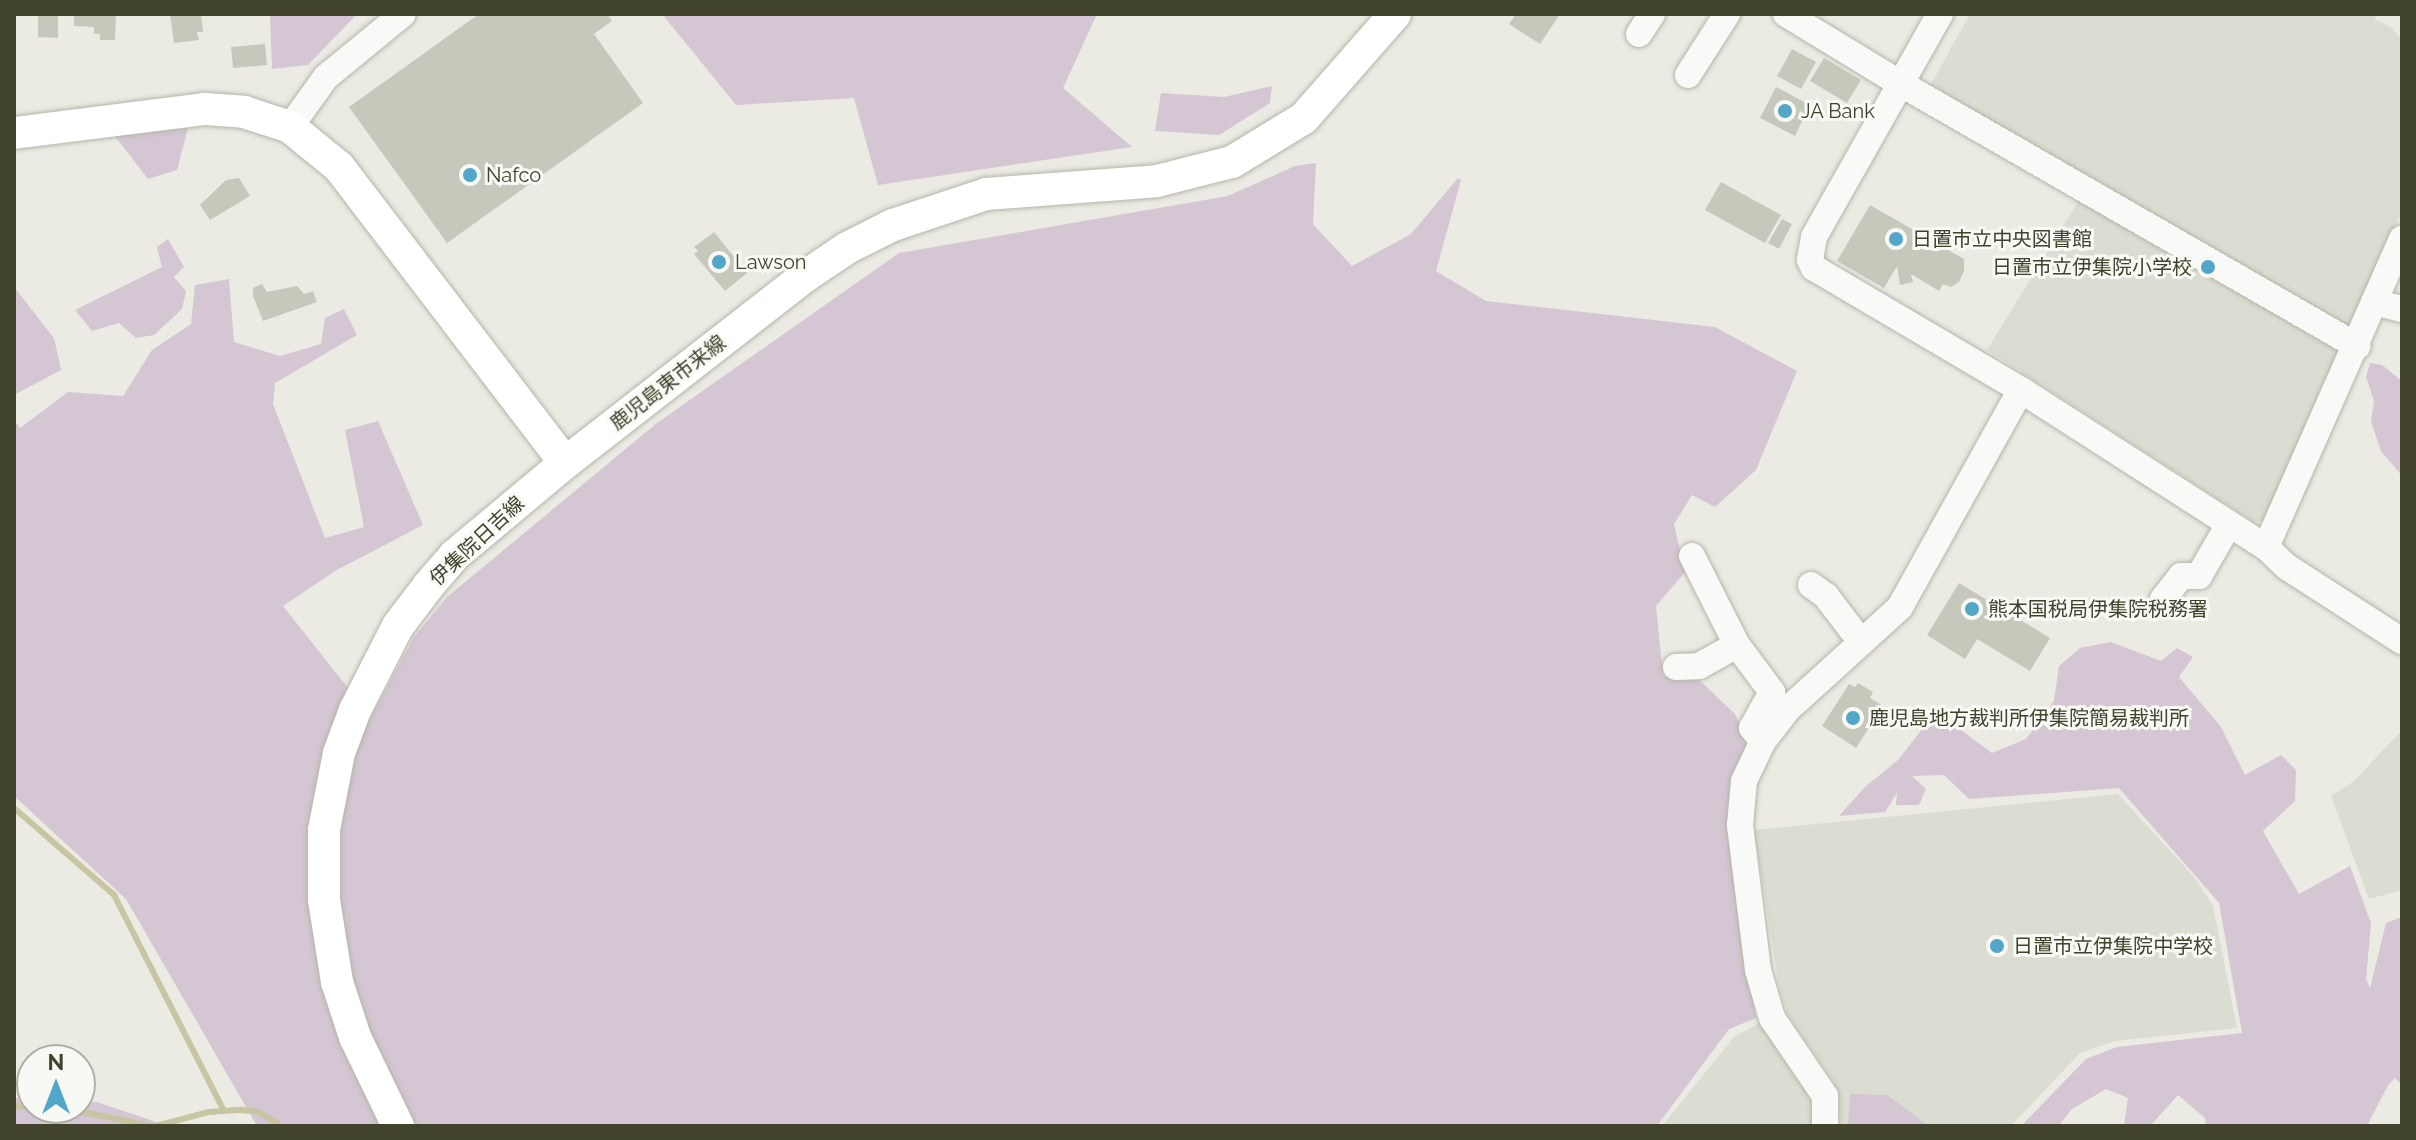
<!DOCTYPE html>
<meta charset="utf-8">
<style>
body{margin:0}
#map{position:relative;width:2416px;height:1140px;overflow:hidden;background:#ebebe4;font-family:Raleway,"Noto Sans JP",sans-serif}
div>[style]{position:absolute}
.built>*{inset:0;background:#dcddd2}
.green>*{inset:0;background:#d4c6d2}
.stream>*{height:6px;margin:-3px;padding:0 3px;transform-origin:3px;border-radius:3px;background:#c8c6a2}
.building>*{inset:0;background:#c7c8bc}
.roads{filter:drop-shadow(0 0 2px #b5b5a9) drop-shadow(0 0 2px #b5b5a9)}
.minor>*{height:26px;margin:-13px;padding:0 13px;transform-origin:13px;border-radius:13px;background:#f9f9f7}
.major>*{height:32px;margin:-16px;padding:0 16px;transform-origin:16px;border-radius:16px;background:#fff}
.dots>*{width:22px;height:22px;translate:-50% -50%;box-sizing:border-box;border:4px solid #f8f8f4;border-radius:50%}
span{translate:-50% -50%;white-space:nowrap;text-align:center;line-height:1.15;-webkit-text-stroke:6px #f8f8f4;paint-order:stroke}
.poi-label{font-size:20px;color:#41432d}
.left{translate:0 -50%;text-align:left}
.right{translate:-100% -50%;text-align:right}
.street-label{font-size:20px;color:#41432d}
.frame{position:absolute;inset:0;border:16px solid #41432d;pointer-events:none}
.north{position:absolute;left:16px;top:1044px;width:80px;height:80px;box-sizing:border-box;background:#f8f8f4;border:2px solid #afb0a4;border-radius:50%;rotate:0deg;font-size:22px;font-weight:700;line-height:32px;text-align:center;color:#41432d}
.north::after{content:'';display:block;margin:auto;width:28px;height:36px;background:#52a6c7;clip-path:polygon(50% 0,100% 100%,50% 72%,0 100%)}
</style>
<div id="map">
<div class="built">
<div style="clip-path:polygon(1970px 14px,2376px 14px,2375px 19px,2392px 28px,2401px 39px,2402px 212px,2265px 520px,2254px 522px,1987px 350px,2079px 200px,1918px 107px)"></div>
<div style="clip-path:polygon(2402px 730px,2402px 890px,2369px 899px,2331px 796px,2353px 782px)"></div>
<div style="clip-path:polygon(2118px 794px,2195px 878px,2213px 906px,2237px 1028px,2115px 1041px,2080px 1053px,2011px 1126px,1841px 1126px,1835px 1083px,1788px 1015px,1779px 985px,1754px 830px)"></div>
<div style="clip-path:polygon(1761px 1022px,1809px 1093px,1814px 1107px,1814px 1126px,1662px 1126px,1734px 1037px)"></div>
</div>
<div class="green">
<div style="clip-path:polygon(270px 14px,357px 14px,308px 65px,272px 69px)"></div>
<div style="clip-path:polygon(662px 14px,1097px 14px,1063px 88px,1132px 147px,878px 185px,854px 98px,736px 105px)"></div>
<div style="clip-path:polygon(1272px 86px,1270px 103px,1219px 135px,1155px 131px,1161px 93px,1224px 97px)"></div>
<div style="clip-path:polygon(188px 128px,177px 170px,148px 179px,114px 135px)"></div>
<div style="clip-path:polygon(1316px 163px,1313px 224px,1352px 266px,1411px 234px,1458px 178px,1461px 180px,1436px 271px,1486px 301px,1715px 327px,1797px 371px,1756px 470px,1715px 507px,1692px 495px,1674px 524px,1685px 572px,1656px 606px,1663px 676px,1695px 676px,1735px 714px,1748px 740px,1733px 780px,1728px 812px,1737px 904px,1756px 1018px,1729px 1029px,1657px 1126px,257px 1126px,126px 899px,14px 796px,14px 420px,20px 428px,68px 392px,123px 396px,152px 350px,191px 324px,195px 285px,229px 279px,234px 342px,280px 356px,321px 344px,325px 318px,344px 309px,357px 335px,275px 383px,273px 404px,325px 538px,364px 527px,345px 430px,378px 421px,423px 525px,335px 571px,283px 606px,371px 717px,414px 637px,447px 597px,657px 423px,899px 253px,1228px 196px,1295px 166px)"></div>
<div style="clip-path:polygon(168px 239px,184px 267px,174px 277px,186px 291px,182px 309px,154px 335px,136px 338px,119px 323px,92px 331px,75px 310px,162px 267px,157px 247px)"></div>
<div style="clip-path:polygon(14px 287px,54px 338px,61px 370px,14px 395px)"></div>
<div style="clip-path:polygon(2370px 363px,2382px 365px,2402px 381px,2402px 476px,2381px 451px,2371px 422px,2374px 401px,2366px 377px)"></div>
<div style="clip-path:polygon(2111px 642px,2161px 661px,2177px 648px,2193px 657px,2179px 677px,2221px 727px,2245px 775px,2281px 755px,2296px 770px,2295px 801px,2263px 831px,2299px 894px,2350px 866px,2371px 923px,2366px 979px,2370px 988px,2386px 923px,2402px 917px,2402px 1085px,2395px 1078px,2388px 1085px,2367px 1126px,2206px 1126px,2205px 1118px,2178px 1095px,2150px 1126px,2124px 1126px,2128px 1098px,2106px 1089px,2072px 1109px,2058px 1126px,2021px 1126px,2086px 1059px,2117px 1047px,2242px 1033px,2219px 903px,2119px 788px,1969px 799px,1944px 775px,1912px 776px,1926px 789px,1919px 805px,1896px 805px,1897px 793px,1885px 812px,1839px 816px,1865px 787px,1898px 760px,1926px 724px,1957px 727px,1992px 753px,2026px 739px,2054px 701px,2059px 666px,2080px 648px)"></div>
<div style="clip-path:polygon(1850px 1094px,1887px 1095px,1929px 1126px,1848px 1126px)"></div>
<div style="clip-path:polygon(14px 1098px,32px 1098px,32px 1108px,80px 1108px,80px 1101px,97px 1102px,168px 1126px,14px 1126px)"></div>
</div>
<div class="stream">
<div style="left:14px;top:808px;width:133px;rotate:41deg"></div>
<div style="left:114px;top:895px;width:242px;rotate:63deg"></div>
<div style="left:14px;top:1106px;width:18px;rotate:6deg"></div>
<div style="left:36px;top:1108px;width:51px;rotate:5.6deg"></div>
<div style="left:87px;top:1113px;width:65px;rotate:11.5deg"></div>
<div style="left:156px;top:1126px;width:55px;rotate:-14.8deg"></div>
<div style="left:209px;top:1112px;width:32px;rotate:-4deg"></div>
<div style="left:241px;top:1110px;width:18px;rotate:6deg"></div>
<div style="left:259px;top:1112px;width:26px;rotate:32deg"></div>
</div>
<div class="building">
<div style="clip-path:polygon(38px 14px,58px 14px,58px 38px,38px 37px)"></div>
<div style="clip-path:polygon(74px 14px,116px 14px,115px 40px,100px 40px,100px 34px,94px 34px,94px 27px,74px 26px)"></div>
<div style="clip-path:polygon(170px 14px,201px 14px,203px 32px,197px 32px,199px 40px,174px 43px)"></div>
<div style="clip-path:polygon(479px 14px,607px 14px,612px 21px,594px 34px,643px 103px,447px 243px,349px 107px)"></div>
<div style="clip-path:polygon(1516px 14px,1560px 14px,1540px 44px,1509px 24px)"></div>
<div style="clip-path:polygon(265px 44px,267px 65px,233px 68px,231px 47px)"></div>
<div style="clip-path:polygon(1792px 49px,1816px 62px,1801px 89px,1777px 76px)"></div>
<div style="clip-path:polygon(1824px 58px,1861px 80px,1847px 103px,1810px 81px)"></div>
<div style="clip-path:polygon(1776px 87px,1810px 105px,1795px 136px,1760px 118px)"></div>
<div style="clip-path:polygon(239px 178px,250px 196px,210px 220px,200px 205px,226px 180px)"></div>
<div style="clip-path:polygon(1721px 182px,1781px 215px,1765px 243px,1705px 210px)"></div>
<div style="clip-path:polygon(1870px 205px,1964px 259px,1964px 271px,1959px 282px,1951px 287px,1943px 284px,1939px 291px,1911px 274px,1913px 282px,1900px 285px,1897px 266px,1884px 288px,1837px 261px)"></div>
<div style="clip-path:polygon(1782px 219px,1792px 224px,1779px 249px,1768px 243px)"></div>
<div style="clip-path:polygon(714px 232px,747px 273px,725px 291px,694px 254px,698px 251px,694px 247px)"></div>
<div style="clip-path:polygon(262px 284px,267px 292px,297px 286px,304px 294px,313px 291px,317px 302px,263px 321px,253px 296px,253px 288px)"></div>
<div style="clip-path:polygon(1959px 583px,2050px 638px,2030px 671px,1977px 639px,1965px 659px,1927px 635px)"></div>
<div style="clip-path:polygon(1858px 683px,1873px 692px,1870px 698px,1883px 706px,1856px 748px,1822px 726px,1849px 684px,1855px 687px)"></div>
</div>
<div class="roads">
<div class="minor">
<div style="left:1786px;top:14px;width:131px;rotate:31.3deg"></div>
<div style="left:1898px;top:82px;width:530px;rotate:29.91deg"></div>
<div style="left:1940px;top:14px;width:256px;rotate:119.5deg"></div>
<div style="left:1814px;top:237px;width:23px;rotate:100deg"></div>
<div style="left:1810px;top:260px;width:9px;rotate:63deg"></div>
<div style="left:1814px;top:268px;width:240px;rotate:30.5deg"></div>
<div style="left:2021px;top:390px;width:291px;rotate:32.7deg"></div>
<div style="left:2266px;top:547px;width:29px;rotate:44deg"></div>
<div style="left:2287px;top:567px;width:137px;rotate:32.8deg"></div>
<div style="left:1639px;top:34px;width:24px;rotate:-57deg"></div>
<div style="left:1688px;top:75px;width:72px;rotate:-57.4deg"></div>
<div style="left:290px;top:127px;width:62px;rotate:-54.2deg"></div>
<div style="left:326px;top:77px;width:99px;rotate:-39.3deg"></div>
<div style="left:2374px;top:302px;width:29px;rotate:14deg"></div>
<div style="left:2266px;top:547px;width:337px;rotate:-66.2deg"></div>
<div style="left:1692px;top:556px;width:100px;rotate:63.2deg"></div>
<div style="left:1737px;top:645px;width:59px;rotate:53.3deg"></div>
<div style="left:1772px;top:692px;width:41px;rotate:119.1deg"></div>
<div style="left:1752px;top:728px;width:17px;rotate:50deg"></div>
<div style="left:1811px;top:585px;width:19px;rotate:36deg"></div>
<div style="left:1826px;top:596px;width:58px;rotate:52.7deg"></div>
<div style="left:2163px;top:599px;width:29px;rotate:-52deg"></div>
<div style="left:2181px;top:576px;width:18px"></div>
<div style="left:2199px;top:576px;width:60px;rotate:-60deg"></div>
<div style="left:1676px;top:667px;width:23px;rotate:-2deg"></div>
<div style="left:1699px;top:666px;width:43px;rotate:-28.9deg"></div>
<div style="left:1825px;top:1126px;width:30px;rotate:-90deg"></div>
<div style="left:1825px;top:1096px;width:94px;rotate:-124.2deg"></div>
<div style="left:1772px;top:1018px;width:50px;rotate:-106.3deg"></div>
<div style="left:1758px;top:970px;width:146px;rotate:-97.1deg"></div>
<div style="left:1740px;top:825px;width:44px;rotate:-84.8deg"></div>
<div style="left:1744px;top:781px;width:44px;rotate:-64.6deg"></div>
<div style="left:1763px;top:741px;width:39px;rotate:-52deg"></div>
<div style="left:1787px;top:710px;width:153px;rotate:-42.3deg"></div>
<div style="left:1900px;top:607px;width:248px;rotate:-60.9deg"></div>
</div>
<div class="major">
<div style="left:14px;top:133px;width:193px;rotate:-7.2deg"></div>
<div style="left:205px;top:109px;width:39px;rotate:4deg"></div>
<div style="left:244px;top:112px;width:48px;rotate:18.1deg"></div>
<div style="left:290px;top:127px;width:63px;rotate:39.2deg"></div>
<div style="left:339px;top:167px;width:372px;rotate:52.6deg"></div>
<div style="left:398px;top:1126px;width:99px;rotate:-115.8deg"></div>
<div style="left:355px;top:1037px;width:58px;rotate:-108.1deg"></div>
<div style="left:337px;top:982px;width:83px;rotate:-99deg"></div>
<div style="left:324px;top:900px;width:70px;rotate:-90deg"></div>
<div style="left:324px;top:830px;width:78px;rotate:-79deg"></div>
<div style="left:339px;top:753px;width:46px;rotate:-69.6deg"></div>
<div style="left:355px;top:710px;width:94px;rotate:-62.9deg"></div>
<div style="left:398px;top:626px;width:51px;rotate:-52.9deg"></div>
<div style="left:429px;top:585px;width:40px;rotate:-49deg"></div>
<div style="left:455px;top:555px;width:143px;rotate:-39.9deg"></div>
<div style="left:565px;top:463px;width:303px;rotate:-37.9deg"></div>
<div style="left:804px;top:277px;width:52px;rotate:-34deg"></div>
<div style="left:847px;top:248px;width:51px;rotate:-26.6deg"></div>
<div style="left:893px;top:225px;width:98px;rotate:-18.4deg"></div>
<div style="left:986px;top:194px;width:171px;rotate:-4.3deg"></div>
<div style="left:1157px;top:181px;width:77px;rotate:-14.2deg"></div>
<div style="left:1232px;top:162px;width:84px;rotate:-31.4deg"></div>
<div style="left:1304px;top:118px;width:138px;rotate:-48.8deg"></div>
</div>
</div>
<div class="dots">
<div style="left:1785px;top:111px;background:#52a6c7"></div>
<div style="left:470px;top:175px;background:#52a6c7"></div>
<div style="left:1896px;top:239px;background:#52a6c7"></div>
<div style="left:719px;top:262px;background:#52a6c7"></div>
<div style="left:2208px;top:267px;background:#52a6c7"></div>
<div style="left:1972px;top:609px;background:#52a6c7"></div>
<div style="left:1853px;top:718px;background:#52a6c7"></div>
<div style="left:1997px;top:946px;background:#52a6c7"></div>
</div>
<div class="poi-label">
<span class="left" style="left:1801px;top:111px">JA Bank</span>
<span class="left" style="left:486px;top:175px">Nafco</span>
<span class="left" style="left:1912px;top:239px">日置市立中央図書館</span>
<span class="left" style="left:735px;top:262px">Lawson</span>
<span class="right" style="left:2192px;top:267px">日置市立伊集院小学校</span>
<span class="left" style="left:1988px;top:609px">熊本国税局伊集院税務署</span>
<span class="left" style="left:1869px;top:718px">鹿児島地方裁判所伊集院簡易裁判所</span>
<span class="left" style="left:2013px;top:946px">日置市立伊集院中学校</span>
</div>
<div class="street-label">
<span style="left:668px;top:383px;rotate:-38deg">鹿児島東市来線</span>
<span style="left:477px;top:541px;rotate:-43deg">伊集院日吉線</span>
</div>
<div class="frame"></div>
<div class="north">N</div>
</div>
